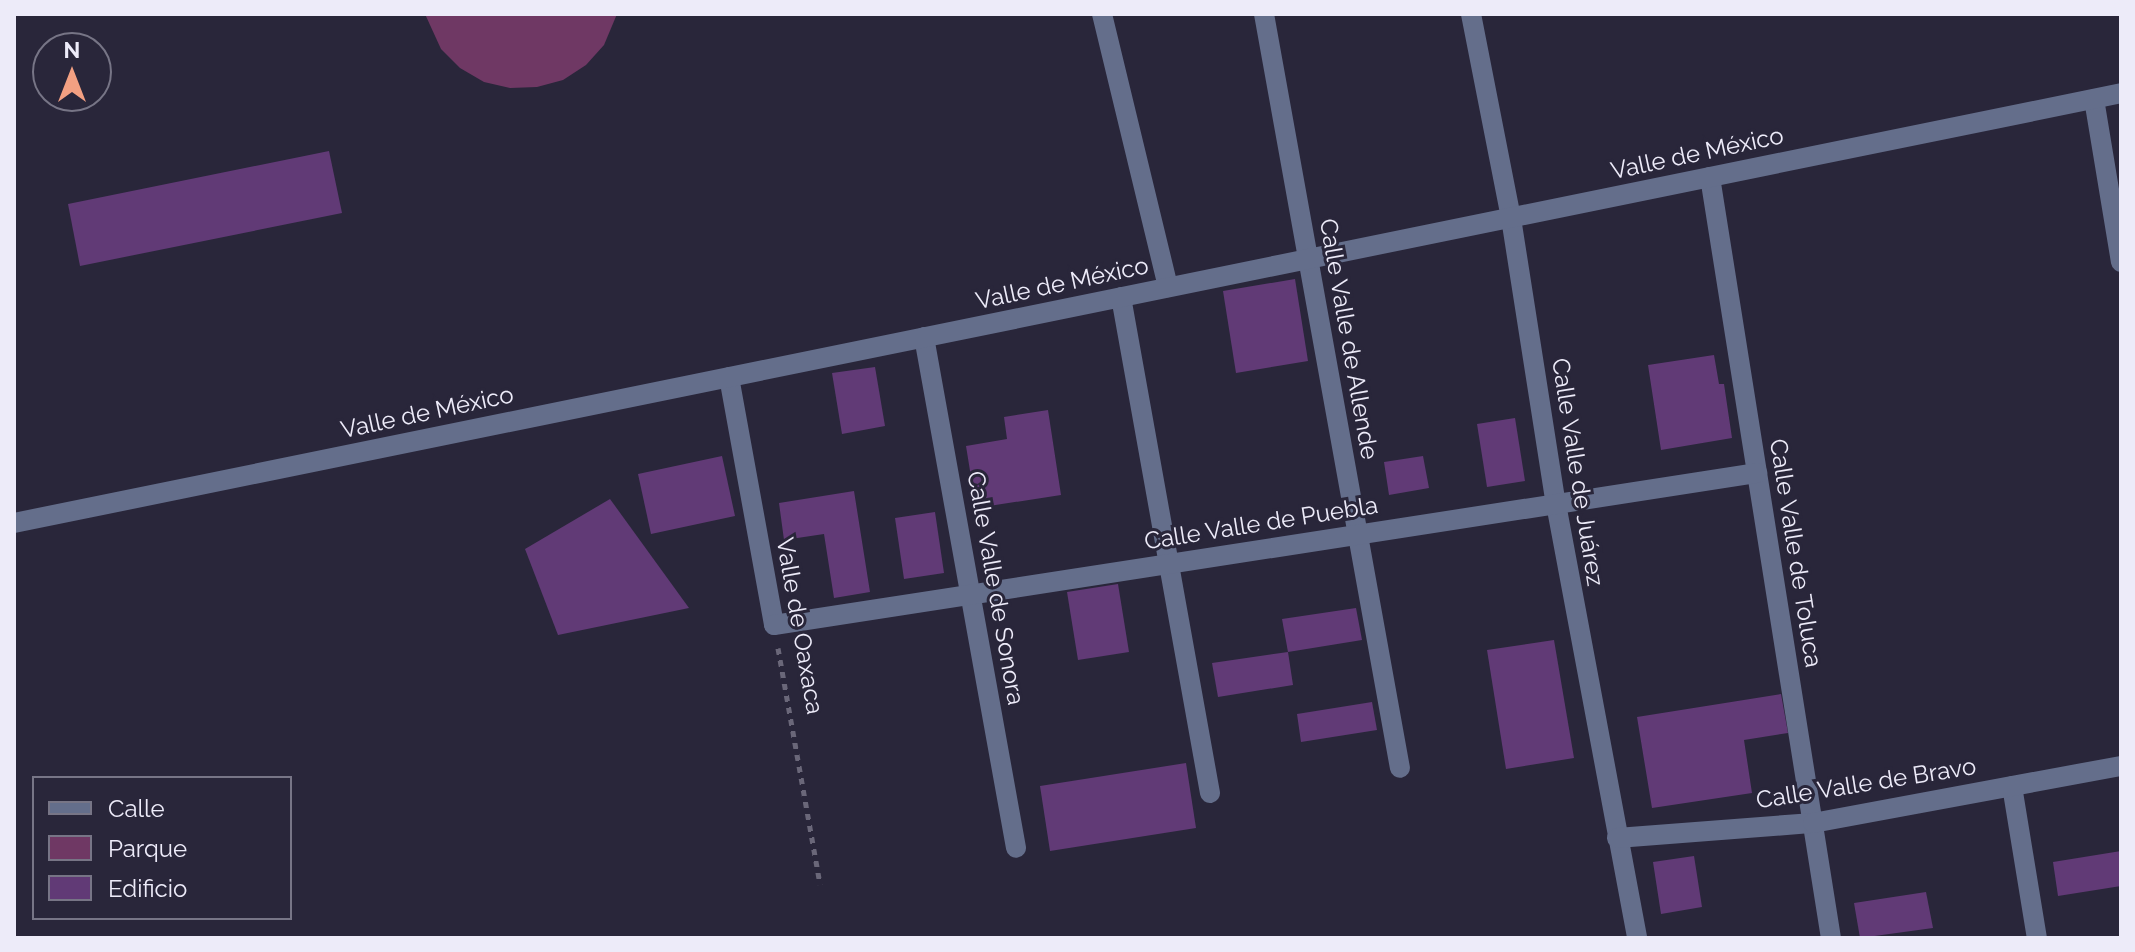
<!DOCTYPE html>
<meta charset="utf-8">
<style>
body{margin:0}
#map{position:relative;width:2135px;height:952px;overflow:hidden;background:#29263a;font-family:Raleway,sans-serif}
div>[style]{position:absolute}
.green>*{inset:0;background:#6f3864}
.building>*{inset:0;background:#613a76}
.path>*{height:5px;margin-top:-2.5px;transform-origin:0;background:repeating-linear-gradient(90deg,#6a6779 0 6px,transparent 0 12px)}
.minor>*{height:20px;margin:-10px;padding:0 10px;transform-origin:10px;border-radius:10px;background:#646e8b}
span{translate:-50% -50%;white-space:nowrap;text-align:center;line-height:1.15;-webkit-text-stroke:6px #29263a;paint-order:stroke}
.street-label{font-size:24px;color:#edebf9}
.frame{position:absolute;inset:0;border:16px solid #edebf9;pointer-events:none}
.legend{position:absolute;left:32px;top:776px;width:260px;height:144px;box-sizing:border-box;background:#29263a;border:2px solid #777586;margin:0;padding:10px 14px;list-style:none;font-size:24px;color:#edebf9}
.legend li{display:flex;align-items:center;gap:16px;height:40px}
.legend b{width:40px;border:2px solid #777586}
.north{position:absolute;left:32px;top:32px;width:80px;height:80px;box-sizing:border-box;background:#29263a;border:2px solid #777586;border-radius:50%;rotate:0deg;font-size:22px;font-weight:700;line-height:32px;text-align:center;color:#edebf9}
.north::after{content:'';display:block;margin:auto;width:28px;height:36px;background:#f3a082;clip-path:polygon(50% 0,100% 100%,50% 72%,0 100%)}
</style>
<div id="map">
<div class="green">
<div style="clip-path:polygon(425px 14px,617px 14px,604px 45px,586px 65px,563px 80px,537px 87px,510px 88px,484px 82px,460px 68px,441px 49px)"></div>
</div>
<div class="building">
<div style="clip-path:polygon(329px 151px,342px 213px,80px 266px,68px 204px)"></div>
<div style="clip-path:polygon(1295px 279px,1308px 361px,1236px 373px,1223px 291px)"></div>
<div style="clip-path:polygon(1714px 355px,1719px 384px,1724px 384px,1732px 438px,1661px 450px,1648px 365px)"></div>
<div style="clip-path:polygon(875px 367px,885px 426px,842px 434px,832px 373px)"></div>
<div style="clip-path:polygon(1048px 410px,1061px 495px,976px 508px,966px 446px,1007px 439px,1004px 417px)"></div>
<div style="clip-path:polygon(1515px 418px,1525px 481px,1487px 487px,1477px 424px)"></div>
<div style="clip-path:polygon(722px 456px,735px 516px,651px 534px,638px 474px)"></div>
<div style="clip-path:polygon(1423px 456px,1429px 488px,1389px 495px,1384px 462px)"></div>
<div style="clip-path:polygon(854px 491px,870px 592px,834px 598px,824px 534px,784px 540px,779px 503px)"></div>
<div style="clip-path:polygon(610px 499px,689px 608px,558px 635px,525px 549px)"></div>
<div style="clip-path:polygon(935px 512px,944px 573px,904px 579px,895px 518px)"></div>
<div style="clip-path:polygon(1118px 584px,1129px 652px,1078px 660px,1067px 592px)"></div>
<div style="clip-path:polygon(1356px 608px,1362px 640px,1288px 652px,1282px 619px)"></div>
<div style="clip-path:polygon(1554px 640px,1574px 758px,1506px 769px,1487px 650px)"></div>
<div style="clip-path:polygon(1288px 652px,1293px 685px,1218px 697px,1212px 663px)"></div>
<div style="clip-path:polygon(1781px 694px,1788px 733px,1744px 740px,1752px 793px,1652px 808px,1637px 717px)"></div>
<div style="clip-path:polygon(1372px 702px,1377px 730px,1301px 742px,1297px 714px)"></div>
<div style="clip-path:polygon(1186px 763px,1196px 828px,1050px 851px,1040px 786px)"></div>
<div style="clip-path:polygon(2121px 851px,2121px 886px,2058px 896px,2053px 862px)"></div>
<div style="clip-path:polygon(1694px 856px,1702px 907px,1661px 914px,1653px 862px)"></div>
<div style="clip-path:polygon(1926px 892px,1933px 928px,1860px 938px,1854px 903px)"></div>
</div>
<div class="path">
<div style="left:778px;top:648px;width:240px;rotate:79.9deg"></div>
</div>
<div class="minor">
<div style="left:1102px;top:14px;width:281px;rotate:76.4deg"></div>
<div style="left:1264px;top:14px;width:766px;rotate:79.78deg"></div>
<div style="left:1471px;top:14px;width:208px;rotate:78.9deg"></div>
<div style="left:1511px;top:218px;width:290px;rotate:81.1deg"></div>
<div style="left:1556px;top:504px;width:441px;rotate:79.4deg"></div>
<div style="left:2094px;top:99px;width:165px;rotate:80.6deg"></div>
<div style="left:1710px;top:177px;width:771px;rotate:80.97deg"></div>
<div style="left:1121px;top:297px;width:504px;rotate:79.83deg"></div>
<div style="left:924px;top:337px;width:519px;rotate:79.79deg"></div>
<div style="left:729px;top:377px;width:252px;rotate:79.7deg"></div>
<div style="left:774px;top:625px;width:995px;rotate:-8.79deg"></div>
<div style="left:14px;top:523px;width:2150px;rotate:-11.53deg"></div>
<div style="left:2012px;top:786px;width:154px;rotate:80.7deg"></div>
<div style="left:1617px;top:838px;width:197px;rotate:-4.4deg"></div>
<div style="left:1813px;top:823px;width:313px;rotate:-10.5deg"></div>
</div>
<div class="street-label">
<span style="left:1697px;top:153px;rotate:-12deg">Valle de México</span>
<span style="left:1062px;top:283px;rotate:-12deg">Valle de México</span>
<span style="left:1349px;top:339px;rotate:80deg">Calle Valle de Allende</span>
<span style="left:427px;top:412px;rotate:-12deg">Valle de México</span>
<span style="left:1578px;top:472px;rotate:81deg">Calle Valle de Juárez</span>
<span style="left:1261px;top:523px;rotate:-9deg">Calle Valle de Puebla</span>
<span style="left:1796px;top:553px;rotate:81deg">Calle Valle de Toluca</span>
<span style="left:996px;top:588px;rotate:80deg">Calle Valle de Sonora</span>
<span style="left:800px;top:626px;rotate:80deg">Valle de Oaxaca</span>
<span style="left:1866px;top:783px;rotate:-9deg">Calle Valle de Bravo</span>
</div>
<div class="frame"></div>
<ul class="legend">
<li><b style="height:10px;background:#646e8b"></b>Calle</li>
<li><b style="height:22px;background:#6f3864"></b>Parque</li>
<li><b style="height:22px;background:#613a76"></b>Edificio</li>
</ul>
<div class="north">N</div>
</div>
